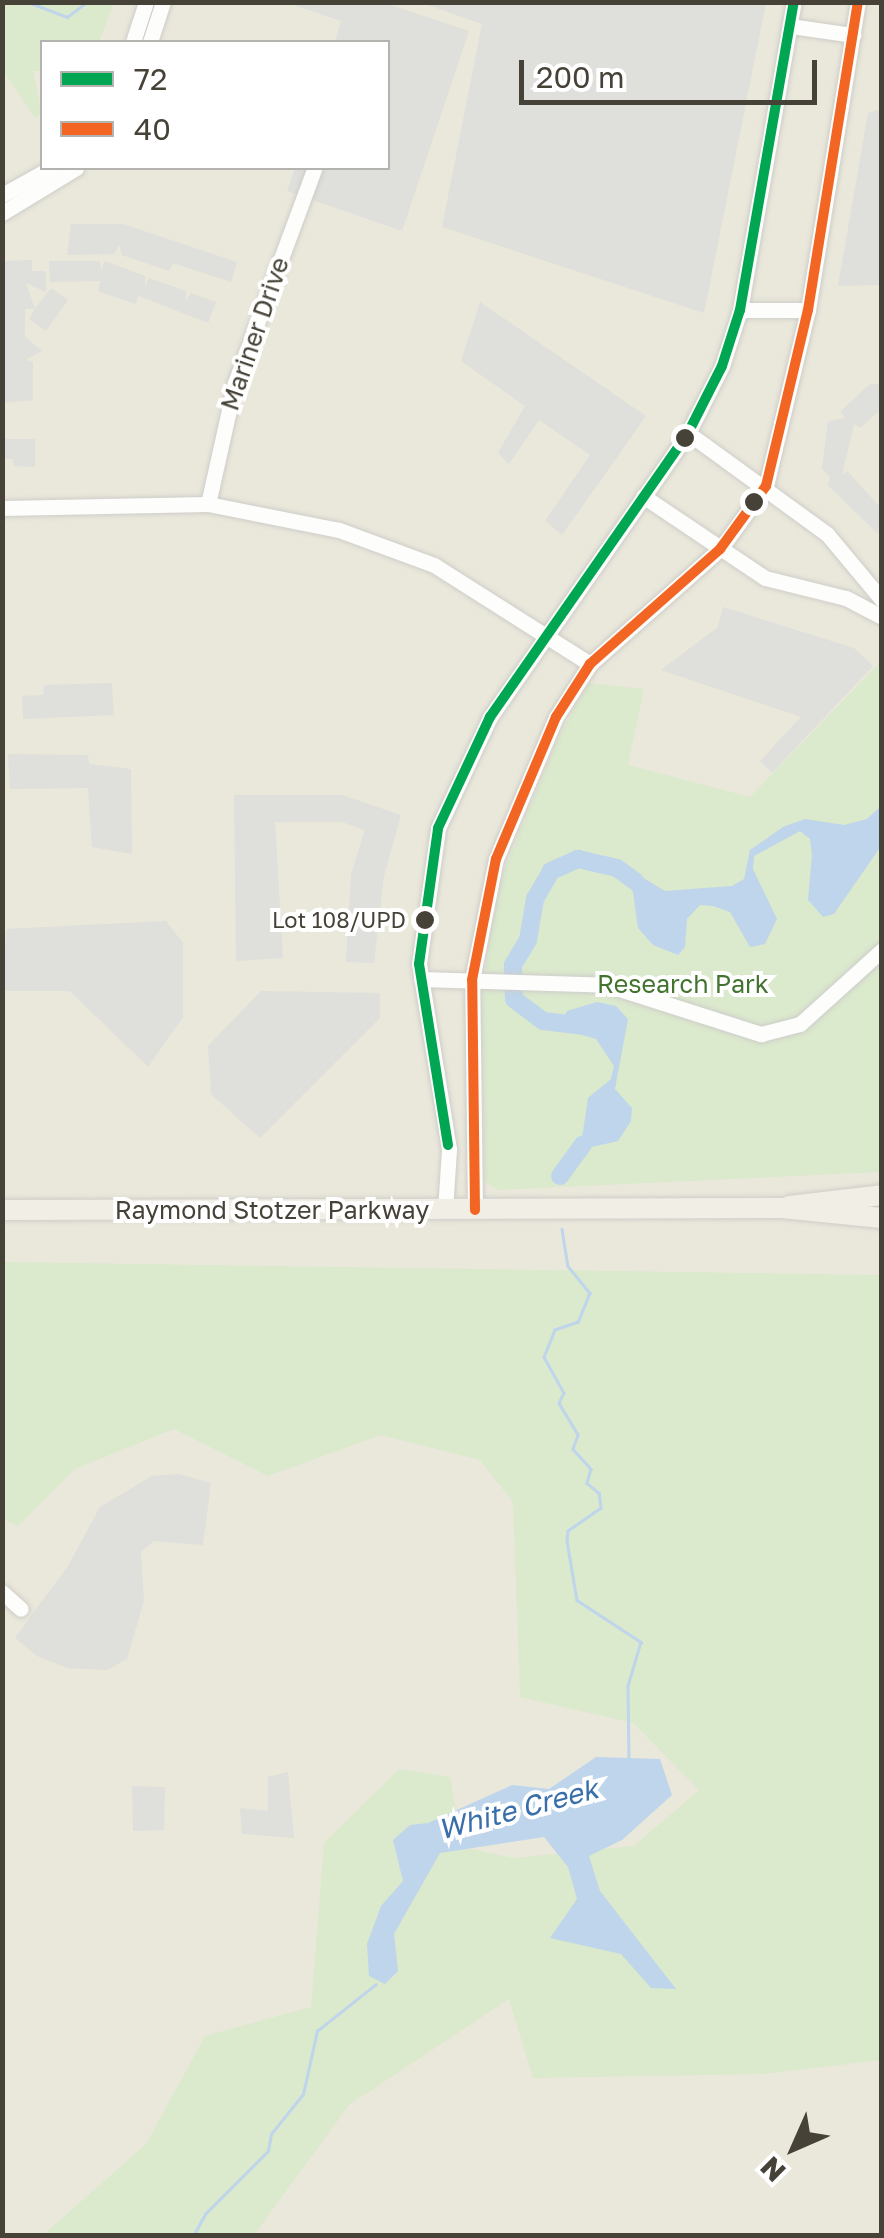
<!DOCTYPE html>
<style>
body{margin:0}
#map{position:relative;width:884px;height:2238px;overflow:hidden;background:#f0f0eb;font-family:"Golos Text",sans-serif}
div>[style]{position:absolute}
.education>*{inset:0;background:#eae8db}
.green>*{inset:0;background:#dbe9cd}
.parking>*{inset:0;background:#dfdfdb}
.water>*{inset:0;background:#bed5eb}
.stream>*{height:2.5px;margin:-1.25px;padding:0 1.25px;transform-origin:1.25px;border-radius:1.25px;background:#bed5eb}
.river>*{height:18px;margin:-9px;padding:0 9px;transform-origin:9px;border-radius:9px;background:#bed5eb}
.roads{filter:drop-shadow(0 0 2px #cecdc9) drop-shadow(0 0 2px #cecdc9)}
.minor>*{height:15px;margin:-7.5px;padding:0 7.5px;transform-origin:7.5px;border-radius:7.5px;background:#fdfdfc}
.major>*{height:20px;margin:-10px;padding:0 10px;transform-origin:10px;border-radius:10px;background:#f0eee5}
.bus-1>*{height:10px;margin:-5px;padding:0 5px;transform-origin:5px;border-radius:5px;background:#00a651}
.bus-2>*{height:10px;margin:-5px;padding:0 5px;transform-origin:5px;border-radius:5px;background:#f26522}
.dots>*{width:28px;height:28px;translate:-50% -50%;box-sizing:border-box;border:5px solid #fff;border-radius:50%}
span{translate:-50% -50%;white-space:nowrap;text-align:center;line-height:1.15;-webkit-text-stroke:8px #fff;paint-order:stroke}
.bus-label{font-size:22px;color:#464237}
.right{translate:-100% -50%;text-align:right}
.street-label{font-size:25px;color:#464237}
.park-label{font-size:25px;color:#42732f}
.water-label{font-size:28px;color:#386eaa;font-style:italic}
.frame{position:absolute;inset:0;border:5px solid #464237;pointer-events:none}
.legend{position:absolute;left:40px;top:40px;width:350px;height:130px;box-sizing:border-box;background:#fff;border:2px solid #b5b3af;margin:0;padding:12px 18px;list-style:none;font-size:30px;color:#464237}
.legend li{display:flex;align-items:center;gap:20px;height:50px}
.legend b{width:50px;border:2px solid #b5b3af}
.north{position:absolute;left:744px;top:2098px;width:100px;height:100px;-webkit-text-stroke:8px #fff;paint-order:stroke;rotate:225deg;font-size:28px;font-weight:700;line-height:40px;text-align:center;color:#464237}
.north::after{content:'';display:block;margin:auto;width:35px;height:45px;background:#464237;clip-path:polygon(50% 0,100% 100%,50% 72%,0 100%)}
.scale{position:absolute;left:519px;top:60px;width:298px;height:45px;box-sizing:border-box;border:5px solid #464237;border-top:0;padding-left:12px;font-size:30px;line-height:35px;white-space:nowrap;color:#464237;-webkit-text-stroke:8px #fff;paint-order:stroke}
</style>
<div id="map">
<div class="education">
<div style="clip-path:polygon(evenodd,3px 3px,881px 3px,881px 2235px,3px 2235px,3px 3px,42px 42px,388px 42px,388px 168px,42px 168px,42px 42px)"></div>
</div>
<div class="green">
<div style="clip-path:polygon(2px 3px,114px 3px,99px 42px,42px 42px,42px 71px,33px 71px,42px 114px,35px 118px,3px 71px)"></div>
<div style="clip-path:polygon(881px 661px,881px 1172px,498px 1190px,485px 1182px,481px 1003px,495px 893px,557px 740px,588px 683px,644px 689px,628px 765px,750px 797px)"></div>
<div style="clip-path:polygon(3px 1262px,881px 1275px,881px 2060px,764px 2074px,533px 2078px,509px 1999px,349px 2105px,254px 2235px,43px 2235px,146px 2144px,205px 2036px,311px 2007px,324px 1843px,399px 1769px,450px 1777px,462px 1847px,514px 1858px,634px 1846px,699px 1790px,633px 1723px,520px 1697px,513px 1502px,480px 1460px,381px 1435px,268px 1476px,174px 1429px,75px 1469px,18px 1526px,3px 1519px)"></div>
</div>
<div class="parking">
<div style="clip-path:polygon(288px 3px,385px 3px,469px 31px,402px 231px,287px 191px,295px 168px,388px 168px,388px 42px,335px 42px,341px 21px)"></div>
<div style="clip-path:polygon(422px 3px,766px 3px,704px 313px,442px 227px,482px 24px)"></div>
<div style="clip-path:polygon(881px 109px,881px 285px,838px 286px,868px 113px)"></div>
<div style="clip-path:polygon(71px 224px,123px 224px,237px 262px,231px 282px,173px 263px,169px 271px,122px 255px,119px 245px,114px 254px,67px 255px)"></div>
<div style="clip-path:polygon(32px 260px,32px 271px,46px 271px,46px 292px,26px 283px,35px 309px,51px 288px,68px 300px,46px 331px,29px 319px,35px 309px,25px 309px,25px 337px,42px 351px,25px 360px,33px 362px,33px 400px,4px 403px,4px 261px)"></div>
<div style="clip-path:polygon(49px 261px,100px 261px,101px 271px,105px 261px,145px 276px,145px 287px,149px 278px,186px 291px,186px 301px,191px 293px,216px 302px,208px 323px,139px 296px,135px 304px,98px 291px,100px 281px,50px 282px)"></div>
<div style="clip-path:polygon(480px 302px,646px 416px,562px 535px,545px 521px,590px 455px,539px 420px,509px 464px,498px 453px,525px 406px,461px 361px)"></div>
<div style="clip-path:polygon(870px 384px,881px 384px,881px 409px,860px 428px,854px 424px,842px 475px,847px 471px,881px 508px,878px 534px,828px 485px,830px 477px,822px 469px,828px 421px,845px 418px,841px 411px)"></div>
<div style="clip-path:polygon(5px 439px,35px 439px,35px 467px,14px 466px,13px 459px,5px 459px)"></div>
<div style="clip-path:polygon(723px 607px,854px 648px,873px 666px,772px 773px,760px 761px,801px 717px,661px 670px,718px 627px)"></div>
<div style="clip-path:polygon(112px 683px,114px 715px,23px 719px,22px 696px,43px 695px,44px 685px)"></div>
<div style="clip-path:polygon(8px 754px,88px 755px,89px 764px,131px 769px,132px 854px,92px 847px,88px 788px,10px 789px)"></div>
<div style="clip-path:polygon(234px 795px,342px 795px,401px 815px,384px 876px,374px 963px,346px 962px,351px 874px,365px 830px,342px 822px,275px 822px,283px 958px,236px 961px)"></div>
<div style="clip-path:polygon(166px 921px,183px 943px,183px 1017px,148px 1067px,70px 991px,3px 991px,6px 929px)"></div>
<div style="clip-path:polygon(261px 991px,380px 993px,380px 1018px,260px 1138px,211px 1094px,208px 1046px)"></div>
<div style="clip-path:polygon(179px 1474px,211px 1483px,203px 1545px,154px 1541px,141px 1552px,144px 1601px,127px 1659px,107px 1670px,67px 1668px,37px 1656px,15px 1638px,68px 1566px,100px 1507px,152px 1476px)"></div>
<div style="clip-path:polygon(288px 1772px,294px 1838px,242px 1834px,240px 1808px,268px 1811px,268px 1777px)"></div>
<div style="clip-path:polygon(132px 1786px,165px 1787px,164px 1830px,133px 1831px)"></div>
</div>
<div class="water">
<div style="clip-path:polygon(881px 806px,881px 846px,834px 914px,823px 917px,808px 900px,812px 855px,810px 839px,800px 831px,754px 856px,753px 869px,777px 919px,765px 944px,750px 947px,730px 912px,713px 906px,700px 905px,687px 919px,685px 947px,678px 955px,653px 945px,638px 928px,633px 892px,617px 868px,622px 865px,665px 891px,732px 886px,744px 879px,750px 850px,783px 827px,805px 819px,844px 825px,867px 819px)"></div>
<div style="clip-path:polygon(597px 1002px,616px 1006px,628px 1019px,615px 1089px,632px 1108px,631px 1121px,618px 1141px,592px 1147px,575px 1160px,570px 1153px,582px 1138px,588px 1098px,611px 1079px,614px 1066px,596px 1039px,565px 1030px,562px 1021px,567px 1011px)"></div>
<div style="clip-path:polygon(596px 1757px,660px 1759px,672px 1795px,622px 1840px,589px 1856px,600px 1891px,676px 1989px,651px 1988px,621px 1954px,550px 1938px,577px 1899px,568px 1867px,544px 1837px,440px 1853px,394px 1934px,398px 1971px,385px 1984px,369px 1976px,367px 1944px,381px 1906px,403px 1881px,393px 1840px,410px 1825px,428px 1823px,512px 1785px,549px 1789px)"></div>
</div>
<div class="stream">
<div style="left:28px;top:2px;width:42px;rotate:21deg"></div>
<div style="left:67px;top:17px;width:25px;rotate:-37deg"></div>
<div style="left:562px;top:1229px;width:37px;rotate:81deg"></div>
<div style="left:568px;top:1266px;width:35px;rotate:51deg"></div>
<div style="left:590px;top:1293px;width:31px;rotate:112deg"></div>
<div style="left:578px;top:1322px;width:24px;rotate:161deg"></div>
<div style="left:555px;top:1330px;width:29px;rotate:112deg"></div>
<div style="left:544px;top:1357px;width:41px;rotate:60.9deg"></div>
<div style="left:564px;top:1393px;width:11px;rotate:117deg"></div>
<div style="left:559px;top:1403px;width:37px;rotate:59deg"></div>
<div style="left:578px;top:1435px;width:15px;rotate:110deg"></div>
<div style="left:573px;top:1449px;width:27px;rotate:48deg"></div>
<div style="left:591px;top:1469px;width:15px;rotate:106deg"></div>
<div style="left:587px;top:1483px;width:16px;rotate:40deg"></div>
<div style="left:599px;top:1493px;width:15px;rotate:82deg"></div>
<div style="left:601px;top:1508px;width:40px;rotate:145.1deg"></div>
<div style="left:568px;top:1531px;width:10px;rotate:96deg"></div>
<div style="left:567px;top:1541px;width:60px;rotate:80.4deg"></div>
<div style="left:577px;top:1600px;width:77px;rotate:33.3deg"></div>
<div style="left:641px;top:1642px;width:46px;rotate:106.5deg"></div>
<div style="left:628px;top:1686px;width:74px;rotate:89.2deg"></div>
<div style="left:193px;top:2236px;width:25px;rotate:-61deg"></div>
<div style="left:205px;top:2214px;width:89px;rotate:-45deg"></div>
<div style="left:268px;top:2151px;width:17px;rotate:-80deg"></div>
<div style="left:271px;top:2134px;width:51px;rotate:-51.3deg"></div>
<div style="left:303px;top:2094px;width:65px;rotate:-77.5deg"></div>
<div style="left:317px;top:2031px;width:75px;rotate:-38.5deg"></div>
</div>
<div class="river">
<div style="left:585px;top:1026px;width:42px;rotate:-173.2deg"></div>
<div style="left:543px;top:1021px;width:36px;rotate:-143deg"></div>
<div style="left:514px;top:999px;width:34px;rotate:-92deg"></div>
<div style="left:513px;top:965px;width:29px;rotate:-59deg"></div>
<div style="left:528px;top:940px;width:42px;rotate:-80.3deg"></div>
<div style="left:535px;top:899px;width:32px;rotate:-60deg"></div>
<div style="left:551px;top:871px;width:30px;rotate:-24deg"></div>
<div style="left:578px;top:859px;width:40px;rotate:13deg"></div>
<div style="left:617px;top:868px;width:22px;rotate:36deg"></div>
<div style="left:560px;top:1176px;width:39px;rotate:-54deg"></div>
</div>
<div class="roads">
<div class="minor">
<div style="left:790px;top:26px;width:64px;rotate:8.1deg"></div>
<div style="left:133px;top:42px;width:42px;rotate:-72deg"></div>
<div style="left:150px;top:42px;width:42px;rotate:-72deg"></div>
<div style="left:2px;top:195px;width:56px;rotate:-28.9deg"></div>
<div style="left:2px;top:213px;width:87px;rotate:-31.3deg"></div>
<div style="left:740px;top:310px;width:68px"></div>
<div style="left:688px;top:433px;width:172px;rotate:36deg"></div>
<div style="left:827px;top:534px;width:86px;rotate:50.2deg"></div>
<div style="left:643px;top:496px;width:147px;rotate:33.9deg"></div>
<div style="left:765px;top:578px;width:83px;rotate:13.9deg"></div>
<div style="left:846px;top:598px;width:41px;rotate:27.8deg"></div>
<div style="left:208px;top:504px;width:124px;rotate:-77.4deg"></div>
<div style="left:235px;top:383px;width:228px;rotate:-69.7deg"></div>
<div style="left:2px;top:508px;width:206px;rotate:-1.1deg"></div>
<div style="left:208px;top:504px;width:134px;rotate:11.2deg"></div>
<div style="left:339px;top:530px;width:101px;rotate:20.2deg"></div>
<div style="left:434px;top:565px;width:185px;rotate:32.4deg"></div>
<div style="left:421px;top:979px;width:186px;rotate:1.8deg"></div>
<div style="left:607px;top:985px;width:162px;rotate:17.7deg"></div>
<div style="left:761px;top:1034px;width:40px;rotate:-14.4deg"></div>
<div style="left:800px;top:1024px;width:110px;rotate:-42.1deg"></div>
<div style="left:445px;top:1210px;width:61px;rotate:-86.2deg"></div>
<div style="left:449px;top:1149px;width:187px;rotate:-99.2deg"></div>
<div style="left:419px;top:964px;width:137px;rotate:-82deg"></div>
<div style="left:438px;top:828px;width:123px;rotate:-64.9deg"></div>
<div style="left:490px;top:717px;width:346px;rotate:-55.1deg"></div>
<div style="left:688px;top:433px;width:75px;rotate:-63.1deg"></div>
<div style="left:722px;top:366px;width:59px;rotate:-72.2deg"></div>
<div style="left:740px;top:310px;width:313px;rotate:-80.1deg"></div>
<div style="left:475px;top:1210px;width:230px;rotate:-90.7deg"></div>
<div style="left:472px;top:980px;width:123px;rotate:-78.8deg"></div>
<div style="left:496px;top:859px;width:154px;rotate:-67.1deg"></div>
<div style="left:556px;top:717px;width:63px;rotate:-57.3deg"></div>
<div style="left:590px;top:664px;width:174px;rotate:-41.5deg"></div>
<div style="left:720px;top:549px;width:78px;rotate:-53.9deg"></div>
<div style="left:766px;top:486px;width:181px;rotate:-76.6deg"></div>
<div style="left:808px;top:310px;width:312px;rotate:-80.8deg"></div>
<div style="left:2px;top:1592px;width:25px;rotate:42deg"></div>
</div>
<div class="major">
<div style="left:789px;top:1206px;width:94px;rotate:-6.7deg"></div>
<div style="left:2px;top:1210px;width:780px;rotate:-0.15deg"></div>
<div style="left:782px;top:1208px;width:100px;rotate:5.7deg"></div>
</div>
</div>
<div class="bus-1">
<div style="left:448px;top:1145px;width:183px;rotate:-99.1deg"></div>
<div style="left:419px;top:964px;width:137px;rotate:-82deg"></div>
<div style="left:438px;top:828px;width:123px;rotate:-64.9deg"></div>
<div style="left:490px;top:717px;width:346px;rotate:-55.1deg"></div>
<div style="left:688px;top:433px;width:75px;rotate:-63.1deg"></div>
<div style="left:722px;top:366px;width:59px;rotate:-72.2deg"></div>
<div style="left:740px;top:310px;width:313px;rotate:-80.1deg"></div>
</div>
<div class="bus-2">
<div style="left:475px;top:1210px;width:230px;rotate:-90.7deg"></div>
<div style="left:472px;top:980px;width:123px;rotate:-78.8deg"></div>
<div style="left:496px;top:859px;width:154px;rotate:-67.1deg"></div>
<div style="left:556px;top:717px;width:63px;rotate:-57.3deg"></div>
<div style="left:590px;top:664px;width:174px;rotate:-41.5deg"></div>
<div style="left:720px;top:549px;width:78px;rotate:-53.9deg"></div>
<div style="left:766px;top:486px;width:181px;rotate:-76.6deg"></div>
<div style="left:808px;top:310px;width:312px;rotate:-80.8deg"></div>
</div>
<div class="dots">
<div style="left:685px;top:438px;background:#464237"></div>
<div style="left:754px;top:502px;background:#464237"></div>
<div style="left:425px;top:920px;background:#464237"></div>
</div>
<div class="bus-label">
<span class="right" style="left:406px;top:920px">Lot 108/UPD</span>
</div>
<div class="street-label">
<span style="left:255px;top:334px;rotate:-71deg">Mariner Drive</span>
<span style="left:272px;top:1210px">Raymond Stotzer Parkway</span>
</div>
<div class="park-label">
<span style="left:683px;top:984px">Research Park</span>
</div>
<div class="water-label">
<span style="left:518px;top:1809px;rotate:-15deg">White Creek</span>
</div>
<div class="frame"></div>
<ul class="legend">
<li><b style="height:12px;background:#00a651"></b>72</li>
<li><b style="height:12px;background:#f26522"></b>40</li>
</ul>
<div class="north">N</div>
<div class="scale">200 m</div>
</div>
